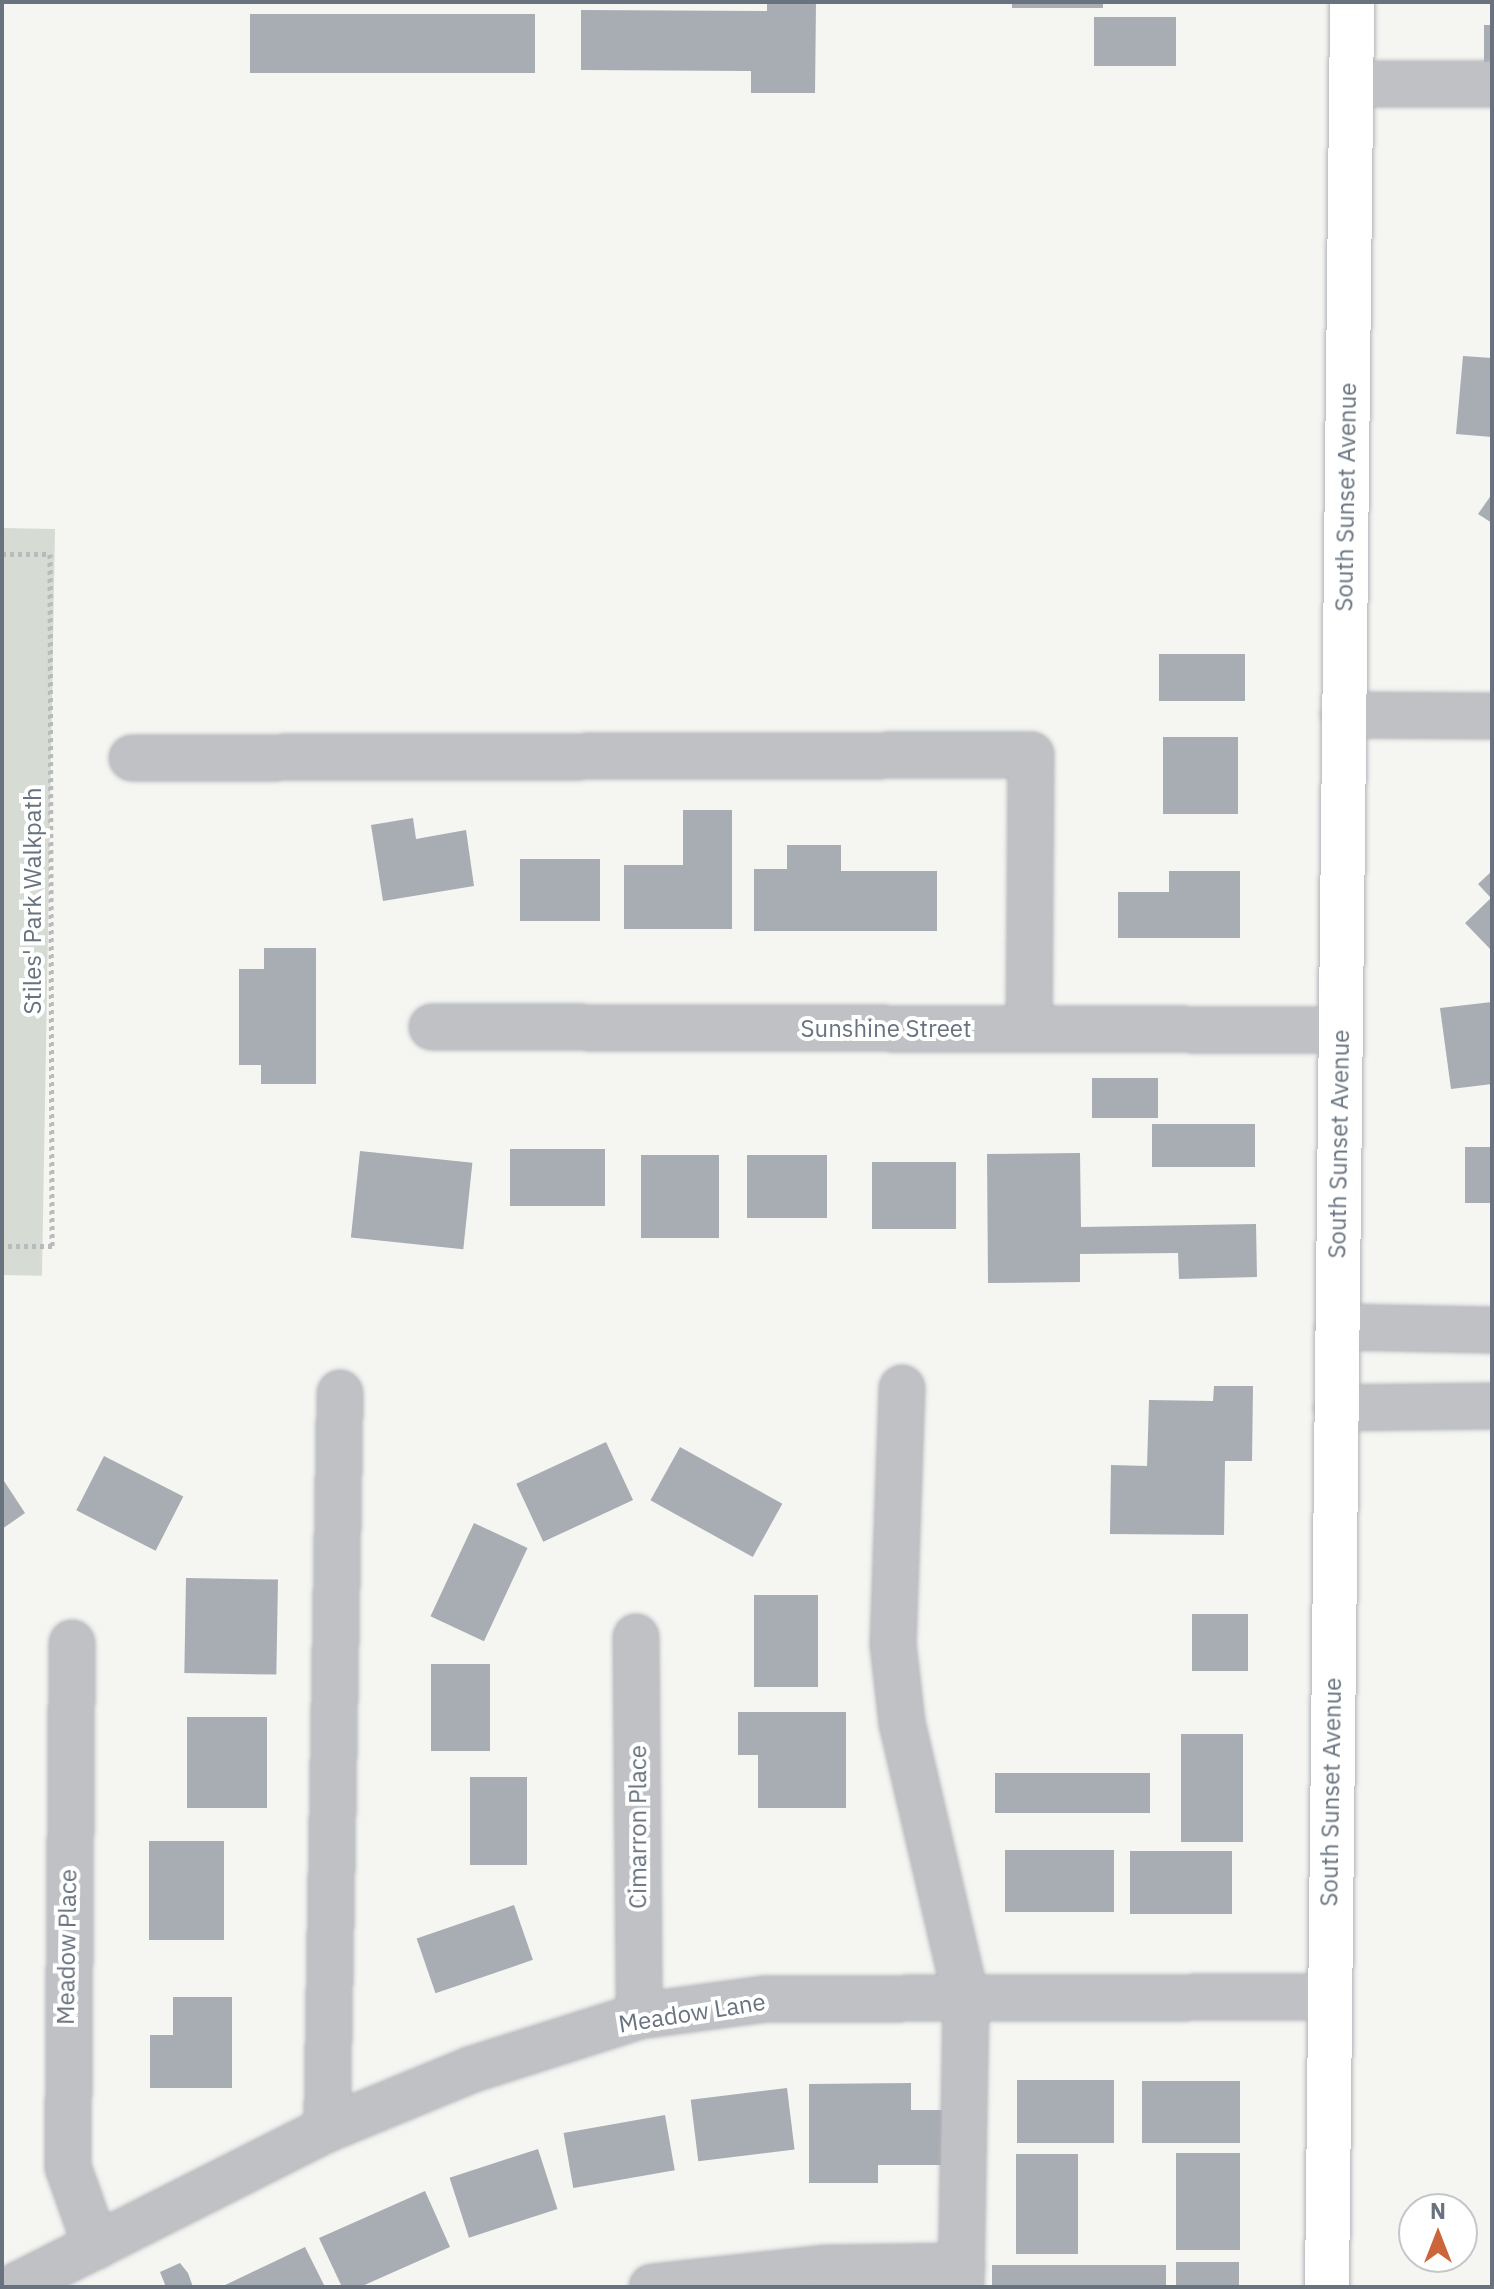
<!DOCTYPE html>
<html>
<head>
<meta charset="utf-8">
<style>
	body { margin:0 }
	#map { position:relative; width:1494px; height:2289px; overflow:hidden; background:#f5f5f2; font-family:"IBM Plex Sans",sans-serif }
	div>[style] { position:absolute }
	[style*='--x'] { left:calc(var(--x)*1px); top:calc(var(--y)*1px); width:calc(var(--w)*1px); rotate:calc(var(--a)*1deg) }
	.green>* { inset:0; background:#d6dbd4; transform-origin:0 0 }
	.building>* { inset:0; background:#a8adb3; transform-origin:0 0 }
	.path>* { height:5px; margin-top:-2.5px; transform-origin:0; background:repeating-linear-gradient(90deg,#b8babc 0 4px,transparent 0 8px) }
	.roads { filter:drop-shadow(0 0 2px #b2b5b9) drop-shadow(0 0 2px #b2b5b9) }
	.minor>* { height:44px; margin:-22px; padding:0 22px; transform-origin:22px; border-radius:22px; background:#bfc1c5 }
	.major>* { height:44px; margin:-22px; padding:0 22px; transform-origin:22px; border-radius:22px; background:#fff }
	span { translate:-50% -50%; white-space:nowrap; text-align:center; line-height:1.15; -webkit-text-stroke:8px #fff; paint-order:stroke }
	.street-label { font-size:24px; color:#68737f }
	.frame { position:absolute; inset:0; border:4px solid #68737f; pointer-events:none }
	.north { position:absolute; left:1398px; top:2193px; width:80px; height:80px; box-sizing:border-box; background:#fff; border:2px solid #c3c7cc; border-radius:50%; rotate:0deg; font-size:22px; font-weight:700; line-height:32px; text-align:center; color:#68737f }
	.north::after { content:''; display:block; margin:auto; width:28px; height:36px; background:#cd653a; clip-path:polygon(50% 0,100% 100%,50% 72%,0 100%) }
</style>
</head>
<body>
<div id="map">
	<div class="green">
		<div style="left:2px;top:528px;width:53px;height:747px;rotate:1deg"></div>
	</div>
	<div class="building">
		<div style="clip-path:polygon(767px 2px,816px 2px,815px 93px,751px 93px,751px 71px,581px 70px,581px 10px,767px 11px)"></div>
		<div style="left:1012px;top:2px;width:91px;height:6px"></div>
		<div style="left:250px;top:14px;width:285px;height:59px"></div>
		<div style="left:1094px;top:17px;width:82px;height:49px"></div>
		<div style="left:1484px;top:25px;width:8px;height:38px"></div>
		<div style="clip-path:polygon(1463px 356px,1492px 358px,1492px 437px,1456px 434px)"></div>
		<div style="clip-path:polygon(1492px 494px,1492px 523px,1478px 514px)"></div>
		<div style="left:1159px;top:654px;width:86px;height:47px"></div>
		<div style="left:1163px;top:737px;width:75px;height:77px"></div>
		<div style="clip-path:polygon(683px 810px,732px 810px,732px 929px,624px 929px,624px 865px,683px 865px)"></div>
		<div style="clip-path:polygon(413px 818px,416px 839px,466px 830px,474px 886px,383px 901px,371px 825px)"></div>
		<div style="clip-path:polygon(787px 845px,841px 845px,841px 871px,937px 871px,937px 931px,754px 931px,754px 869px,787px 869px)"></div>
		<div style="left:520px;top:859px;width:80px;height:62px"></div>
		<div style="clip-path:polygon(1169px 871px,1240px 871px,1240px 938px,1118px 938px,1118px 892px,1169px 892px)"></div>
		<div style="clip-path:polygon(1492px 871px,1492px 951px,1465px 923px,1491px 898px,1478px 884px)"></div>
		<div style="clip-path:polygon(264px 948px,316px 948px,316px 1084px,261px 1084px,261px 1065px,239px 1065px,239px 969px,264px 969px)"></div>
		<div style="clip-path:polygon(1492px 1002px,1492px 1084px,1451px 1089px,1440px 1008px)"></div>
		<div style="left:1092px;top:1078px;width:66px;height:40px"></div>
		<div style="left:1152px;top:1124px;width:103px;height:43px"></div>
		<div style="left:1465px;top:1147px;width:27px;height:56px"></div>
		<div style="left:510px;top:1149px;width:95px;height:57px"></div>
		<div style="left:360px;top:1151px;width:113px;height:87px;rotate:6deg"></div>
		<div style="clip-path:polygon(1080px 1153px,1081px 1227px,1256px 1224px,1257px 1277px,1179px 1279px,1178px 1253px,1080px 1254px,1080px 1282px,988px 1283px,987px 1154px)"></div>
		<div style="left:641px;top:1155px;width:78px;height:83px"></div>
		<div style="left:747px;top:1155px;width:80px;height:63px"></div>
		<div style="left:872px;top:1162px;width:84px;height:67px"></div>
		<div style="clip-path:polygon(1214px 1386px,1253px 1386px,1252px 1461px,1225px 1461px,1224px 1535px,1110px 1534px,1111px 1465px,1147px 1466px,1149px 1400px,1213px 1401px)"></div>
		<div style="left:606px;top:1442px;width:64px;height:99px;rotate:65deg"></div>
		<div style="left:680px;top:1447px;width:117px;height:61px;rotate:29deg"></div>
		<div style="left:104px;top:1456px;width:89px;height:61px;rotate:27deg"></div>
		<div style="clip-path:polygon(2px 1478px,25px 1513px,2px 1529px)"></div>
		<div style="left:474px;top:1523px;width:59px;height:103px;rotate:25deg"></div>
		<div style="left:186px;top:1578px;width:92px;height:95px;rotate:1deg"></div>
		<div style="left:754px;top:1595px;width:64px;height:92px"></div>
		<div style="left:1192px;top:1614px;width:56px;height:57px"></div>
		<div style="left:431px;top:1664px;width:59px;height:87px"></div>
		<div style="clip-path:polygon(738px 1712px,846px 1712px,846px 1808px,758px 1808px,758px 1755px,738px 1755px)"></div>
		<div style="left:187px;top:1717px;width:80px;height:91px"></div>
		<div style="left:1181px;top:1734px;width:62px;height:108px"></div>
		<div style="left:995px;top:1773px;width:155px;height:40px"></div>
		<div style="left:470px;top:1777px;width:57px;height:88px"></div>
		<div style="left:149px;top:1841px;width:75px;height:99px"></div>
		<div style="left:1005px;top:1850px;width:109px;height:62px"></div>
		<div style="left:1130px;top:1851px;width:102px;height:63px"></div>
		<div style="left:514px;top:1905px;width:58px;height:103px;rotate:71deg"></div>
		<div style="clip-path:polygon(173px 1997px,232px 1997px,232px 2088px,150px 2088px,150px 2035px,173px 2035px)"></div>
		<div style="left:1017px;top:2080px;width:97px;height:63px"></div>
		<div style="left:1142px;top:2081px;width:98px;height:62px"></div>
		<div style="clip-path:polygon(911px 2083px,911px 2110px,950px 2110px,950px 2165px,878px 2165px,878px 2183px,809px 2183px,809px 2084px)"></div>
		<div style="left:787px;top:2088px;width:62px;height:97px;rotate:83deg"></div>
		<div style="left:665px;top:2115px;width:56px;height:103px;rotate:80deg"></div>
		<div style="left:538px;top:2149px;width:63px;height:93px;rotate:72deg"></div>
		<div style="left:1176px;top:2153px;width:64px;height:97px"></div>
		<div style="left:1016px;top:2154px;width:62px;height:100px"></div>
		<div style="clip-path:polygon(425px 2191px,450px 2247px,360px 2287px,342px 2287px,319px 2238px)"></div>
		<div style="clip-path:polygon(305px 2247px,325px 2287px,221px 2287px)"></div>
		<div style="left:1176px;top:2262px;width:63px;height:25px"></div>
		<div style="clip-path:polygon(180px 2263px,188px 2273px,193px 2287px,166px 2287px,160px 2272px)"></div>
		<div style="left:992px;top:2265px;width:174px;height:22px"></div>
	</div>
	<div class="path">
		<div style="--x:2;--y:554;--w:48;--a:0"></div>
		<div style="--x:50;--y:554;--w:692;--a:89.83"></div>
		<div style="--x:52;--y:1246;--w:50;--a:180"></div>
	</div>
	<div class="roads">
		<div class="minor">
			<div style="--x:1351;--y:84;--w:141;--a:0"></div>
			<div style="--x:1343;--y:715;--w:149;--a:0.4"></div>
			<div style="--x:132;--y:758;--w:899;--a:-0.19"></div>
			<div style="--x:1031;--y:755;--w:274;--a:90.4"></div>
			<div style="--x:432;--y:1027;--w:908;--a:0.19"></div>
			<div style="--x:1337;--y:1327;--w:155;--a:1.1"></div>
			<div style="--x:902;--y:1388;--w:256;--a:92"></div>
			<div style="--x:893;--y:1644;--w:80;--a:83.5"></div>
			<div style="--x:902;--y:1723;--w:283;--a:76.9"></div>
			<div style="--x:966;--y:1999;--w:288;--a:91"></div>
			<div style="--x:1336;--y:1408;--w:156;--a:-0.7"></div>
			<div style="--x:636;--y:1637;--w:379;--a:89.5"></div>
			<div style="--x:72;--y:1643;--w:524;--a:90.44"></div>
			<div style="--x:68;--y:2167;--w:84;--a:70.5"></div>
			<div style="--x:327;--y:2129;--w:736;--a:-88.99"></div>
			<div style="--x:14;--y:2287;--w:351;--a:-26.8"></div>
			<div style="--x:327;--y:2129;--w:155;--a:-22.4"></div>
			<div style="--x:470;--y:2070;--w:177;--a:-17.7"></div>
			<div style="--x:639;--y:2016;--w:126;--a:-7.7"></div>
			<div style="--x:764;--y:1999;--w:565;--a:-0.2"></div>
			<div style="--x:652;--y:2287;--w:176;--a:-6.2"></div>
			<div style="--x:827;--y:2268;--w:135;--a:-0.8"></div>
		</div>
		<div class="major">
			<div style="--x:1327;--y:2287;--w:2285;--a:-89.37"></div>
		</div>
	</div>
	<div class="street-label">
		<span style="left:1346px;top:497px;rotate:-89deg">South Sunset Avenue</span>
		<span style="left:33px;top:901px;rotate:-90deg">Stiles' Park Walkpath</span>
		<span style="left:886px;top:1029px">Sunshine Street</span>
		<span style="left:1339px;top:1144px;rotate:-89deg">South Sunset Avenue</span>
		<span style="left:1331px;top:1792px;rotate:-89deg">South Sunset Avenue</span>
		<span style="left:638px;top:1827px;rotate:-90deg">Cimarron Place</span>
		<span style="left:67px;top:1947px;rotate:-89deg">Meadow Place</span>
		<span style="left:692px;top:2013px;rotate:-9deg">Meadow Lane</span>
	</div>
	<div class="frame"></div>
	<div class="north">N</div>
</div>
</body>
</html>
